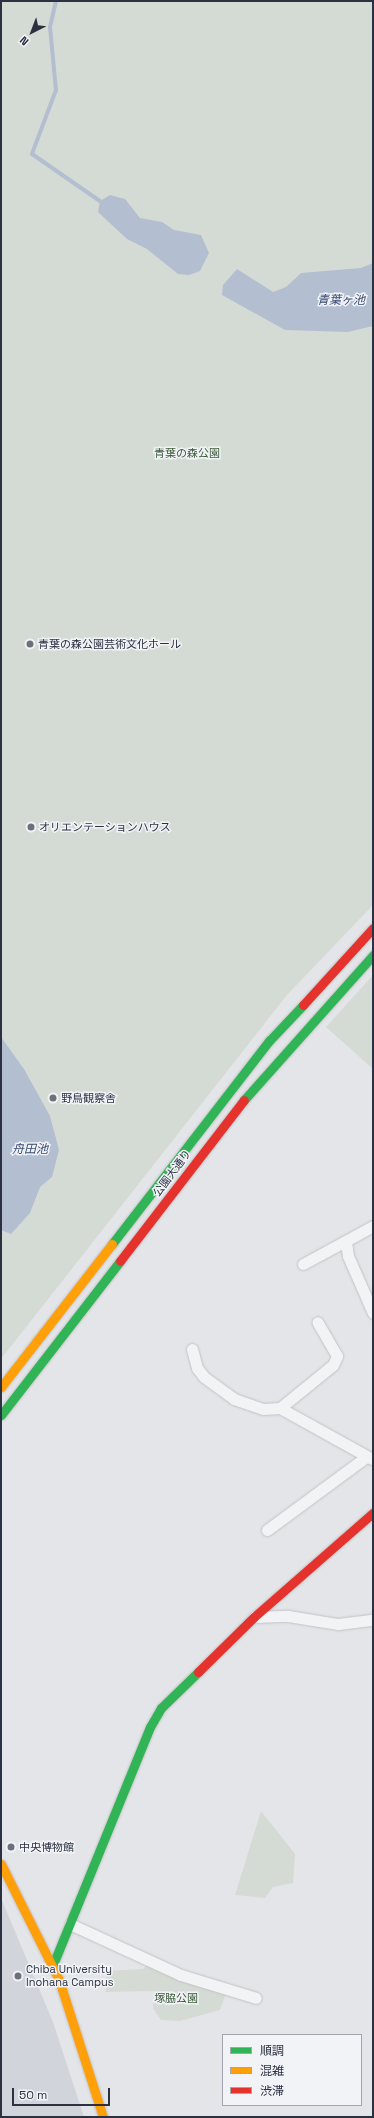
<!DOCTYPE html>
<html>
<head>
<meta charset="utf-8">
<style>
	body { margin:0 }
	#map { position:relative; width:374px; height:2118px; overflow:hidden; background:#e4e5e8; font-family:"Space Grotesk","Noto Sans JP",sans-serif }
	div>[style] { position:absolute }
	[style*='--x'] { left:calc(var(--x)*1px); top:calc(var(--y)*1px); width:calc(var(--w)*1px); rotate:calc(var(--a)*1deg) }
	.built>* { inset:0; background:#d2d4db }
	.green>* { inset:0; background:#d4dbd4 }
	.water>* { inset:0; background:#b4bed1 }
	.stream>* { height:4px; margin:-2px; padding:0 2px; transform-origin:2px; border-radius:2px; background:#b4bed1 }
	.roads { filter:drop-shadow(0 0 1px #c2c3c6) drop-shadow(0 0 1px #c2c3c6) }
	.street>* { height:11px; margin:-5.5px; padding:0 5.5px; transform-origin:5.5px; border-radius:5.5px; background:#f2f3f5 }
	.fast>* { height:9px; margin:-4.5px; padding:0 4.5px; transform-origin:4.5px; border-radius:4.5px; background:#30b455 }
	.slow>* { height:9px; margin:-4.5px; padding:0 4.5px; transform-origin:4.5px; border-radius:4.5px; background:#ff9f0a }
	.jam>* { height:9px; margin:-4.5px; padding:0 4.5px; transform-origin:4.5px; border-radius:4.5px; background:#e5322d }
	.dots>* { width:11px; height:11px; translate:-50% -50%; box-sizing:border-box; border:2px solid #f1f3f7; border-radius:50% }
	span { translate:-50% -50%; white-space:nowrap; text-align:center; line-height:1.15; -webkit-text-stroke:3px #f1f3f7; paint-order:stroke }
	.park-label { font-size:11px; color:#3c5b39 }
	.poi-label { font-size:11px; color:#2b3140 }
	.left { translate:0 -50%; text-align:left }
	.street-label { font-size:11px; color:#2b3140 }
	.water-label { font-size:12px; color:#374b72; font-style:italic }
	.frame { position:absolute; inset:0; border:2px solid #2b3140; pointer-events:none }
	.legend { position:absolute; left:222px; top:2034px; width:140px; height:72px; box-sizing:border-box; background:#f1f3f7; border:1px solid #a2a5ae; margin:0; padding:5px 7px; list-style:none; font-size:12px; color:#2b3140 }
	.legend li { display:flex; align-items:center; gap:8px; height:20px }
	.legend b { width:20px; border:1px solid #a2a5ae }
	.north { position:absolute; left:12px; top:12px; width:40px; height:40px; -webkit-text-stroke:3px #f1f3f7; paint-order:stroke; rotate:222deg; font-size:11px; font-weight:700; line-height:16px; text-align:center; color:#2b3140 }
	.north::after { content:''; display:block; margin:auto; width:14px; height:18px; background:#2b3140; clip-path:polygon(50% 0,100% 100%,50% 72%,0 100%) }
	.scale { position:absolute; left:12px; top:2088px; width:98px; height:18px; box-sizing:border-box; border:2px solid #2b3140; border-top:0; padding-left:5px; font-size:12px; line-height:14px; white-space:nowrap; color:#2b3140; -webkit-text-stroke:3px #f1f3f7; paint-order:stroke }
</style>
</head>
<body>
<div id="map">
	<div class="built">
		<div style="clip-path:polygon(1px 1898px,53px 2022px,84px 2117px,1px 2117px)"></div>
	</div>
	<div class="green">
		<div style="clip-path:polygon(1px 1px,373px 1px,373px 905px,287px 995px,1px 1359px)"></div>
		<div style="clip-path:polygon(373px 975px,373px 1069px,326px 1027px)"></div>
		<div style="clip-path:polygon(261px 1811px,295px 1854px,293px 1883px,273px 1887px,265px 1898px,235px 1895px)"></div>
		<div style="clip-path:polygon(151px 1962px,226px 1993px,220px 2010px,180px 2021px,161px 2020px,153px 2008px,154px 1991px,106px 1992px,105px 1971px,143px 1969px)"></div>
	</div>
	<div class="water">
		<div style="clip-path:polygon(110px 195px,125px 199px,140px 218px,162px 222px,174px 230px,201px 235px,209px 253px,200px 271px,189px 275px,178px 274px,147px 249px,127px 239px,98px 212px,100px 201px)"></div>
		<div style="clip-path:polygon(373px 263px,373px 326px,348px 332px,285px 330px,222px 295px,223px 285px,237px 269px,273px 292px,286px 287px,301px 273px,361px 268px)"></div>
		<div style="clip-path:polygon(1px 1037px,24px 1069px,50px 1116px,59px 1150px,52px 1177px,40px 1187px,30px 1213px,11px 1234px,1px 1230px)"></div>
	</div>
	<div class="stream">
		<div style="--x:56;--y:1;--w:27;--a:103"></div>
		<div style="--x:50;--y:27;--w:63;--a:84.6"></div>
		<div style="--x:56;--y:90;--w:68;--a:110.6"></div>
		<div style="--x:32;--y:154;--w:83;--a:34.7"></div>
	</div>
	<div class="roads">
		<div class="street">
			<div style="--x:346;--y:1242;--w:14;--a:82"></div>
			<div style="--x:348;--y:1256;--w:62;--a:66.3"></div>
			<div style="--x:303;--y:1264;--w:80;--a:-28.5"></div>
			<div style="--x:192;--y:1349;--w:20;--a:75"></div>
			<div style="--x:197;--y:1368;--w:11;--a:52"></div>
			<div style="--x:204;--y:1377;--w:37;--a:36"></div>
			<div style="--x:234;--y:1399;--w:31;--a:19"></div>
			<div style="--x:263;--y:1409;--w:17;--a:-3"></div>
			<div style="--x:280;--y:1408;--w:68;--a:-39.1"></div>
			<div style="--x:333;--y:1365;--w:10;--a:-66"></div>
			<div style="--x:337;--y:1356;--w:39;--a:-120"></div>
			<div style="--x:280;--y:1408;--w:105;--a:29"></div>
			<div style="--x:267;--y:1530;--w:123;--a:-36.4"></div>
			<div style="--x:254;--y:1617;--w:34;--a:-2"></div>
			<div style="--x:288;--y:1616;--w:51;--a:9.1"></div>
			<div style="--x:338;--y:1624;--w:35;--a:-7"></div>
			<div style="--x:70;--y:1924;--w:122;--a:24.7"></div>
			<div style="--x:181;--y:1975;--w:78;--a:17"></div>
		</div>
		<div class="fast">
			<div style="--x:244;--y:1100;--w:194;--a:-48.3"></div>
			<div style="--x:112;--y:1244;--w:257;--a:-52.3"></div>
			<div style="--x:269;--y:1041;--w:50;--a:-46.6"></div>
			<div style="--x:1;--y:1415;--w:195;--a:-52.3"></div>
			<div style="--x:52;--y:1967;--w:259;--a:-67.8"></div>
			<div style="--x:150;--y:1727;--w:22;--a:-60"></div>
			<div style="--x:161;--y:1708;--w:52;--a:-44.2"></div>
		</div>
		<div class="slow">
			<div style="--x:1;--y:1387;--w:181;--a:-52.2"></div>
			<div style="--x:1;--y:1864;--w:130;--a:63.4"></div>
			<div style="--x:59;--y:1980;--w:144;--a:72.2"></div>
		</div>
		<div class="jam">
			<div style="--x:303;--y:1005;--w:104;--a:-47.7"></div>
			<div style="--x:120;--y:1261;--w:203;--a:-52.4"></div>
			<div style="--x:198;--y:1672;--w:78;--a:-44.5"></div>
			<div style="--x:254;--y:1617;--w:158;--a:-41.2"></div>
		</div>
	</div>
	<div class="dots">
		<div style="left:30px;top:644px;background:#6c707b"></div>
		<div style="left:31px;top:827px;background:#6c707b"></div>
		<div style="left:53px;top:1098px;background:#6c707b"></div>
		<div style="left:11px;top:1847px;background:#6c707b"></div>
		<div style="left:18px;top:1976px;background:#6c707b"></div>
	</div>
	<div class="park-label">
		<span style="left:187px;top:453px">青葉の森公園</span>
		<span style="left:176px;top:1998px">塚脇公園</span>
	</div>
	<div class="poi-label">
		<span class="left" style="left:38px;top:644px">青葉の森公園芸術文化ホール</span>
		<span class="left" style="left:39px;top:827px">オリエンテーションハウス</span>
		<span class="left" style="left:61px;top:1098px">野鳥観察舎</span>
		<span class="left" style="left:19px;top:1847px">中央博物館</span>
		<span class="left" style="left:26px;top:1976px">Chiba University<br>Inohana Campus</span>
	</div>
	<div class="street-label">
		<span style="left:172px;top:1173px;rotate:-53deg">公園大通り</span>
	</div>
	<div class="water-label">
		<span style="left:341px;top:301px">青葉ヶ池</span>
		<span style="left:30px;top:1150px">舟田池</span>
	</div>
	<div class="frame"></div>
	<ul class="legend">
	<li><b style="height:5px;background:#30b455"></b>順調</li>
	<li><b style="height:5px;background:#ff9f0a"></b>混雑</li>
	<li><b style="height:5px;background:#e5322d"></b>渋滞</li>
	</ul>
	<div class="north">N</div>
	<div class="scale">50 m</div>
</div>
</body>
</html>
